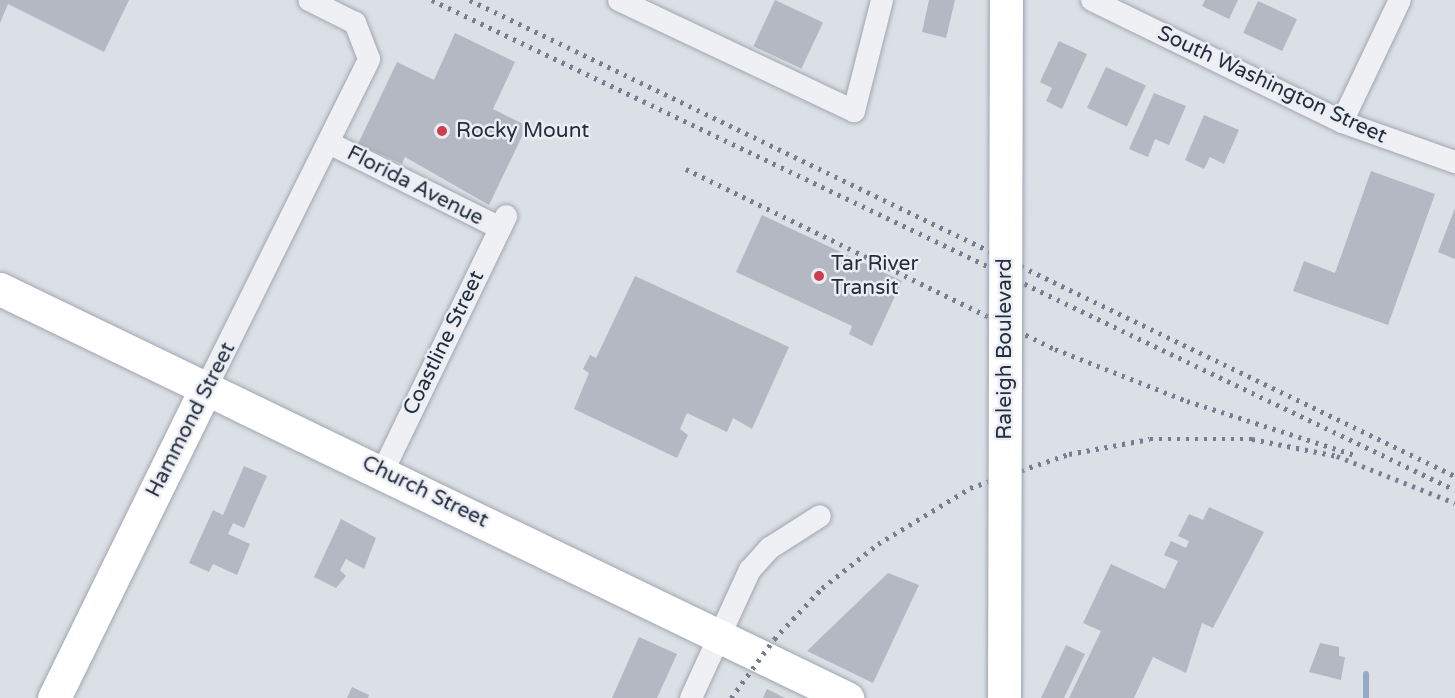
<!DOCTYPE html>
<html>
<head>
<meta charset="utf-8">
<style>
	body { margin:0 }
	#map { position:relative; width:1455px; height:698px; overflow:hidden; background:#dbdfe6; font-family:"Varela Round",sans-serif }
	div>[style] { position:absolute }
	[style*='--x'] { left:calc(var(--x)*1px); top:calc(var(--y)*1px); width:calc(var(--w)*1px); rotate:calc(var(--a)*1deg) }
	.stream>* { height:6px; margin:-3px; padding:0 3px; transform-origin:3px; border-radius:3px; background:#96aac6 }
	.building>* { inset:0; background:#b3b8c2; transform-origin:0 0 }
	.roads { filter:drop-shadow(0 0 2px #a1a6b0) drop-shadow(0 0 2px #a1a6b0) }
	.street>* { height:22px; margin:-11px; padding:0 11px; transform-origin:11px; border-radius:11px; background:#eef0f4 }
	.secondary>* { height:33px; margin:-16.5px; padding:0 16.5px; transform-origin:16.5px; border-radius:16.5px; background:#fff }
	.primary>* { height:33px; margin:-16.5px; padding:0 16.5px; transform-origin:16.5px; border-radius:16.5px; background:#fff }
	.rail>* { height:4.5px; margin-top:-2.25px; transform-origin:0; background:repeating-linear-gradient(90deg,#757d8f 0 3px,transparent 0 9px) }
	.bridges { filter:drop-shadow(0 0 2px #9ba2b1) drop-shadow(0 0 2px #9ba2b1) }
	.primary-bridge>* { height:33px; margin:-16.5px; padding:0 16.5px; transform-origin:16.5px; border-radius:16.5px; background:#fff }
	.dots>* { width:16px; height:16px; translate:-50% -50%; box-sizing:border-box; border:3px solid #eaeef4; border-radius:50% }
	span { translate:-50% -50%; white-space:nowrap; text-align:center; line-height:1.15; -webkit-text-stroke:5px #eaeef4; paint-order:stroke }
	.street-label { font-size:21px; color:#252c3c }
	.poi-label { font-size:21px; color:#252c3c }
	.left { translate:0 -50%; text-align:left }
</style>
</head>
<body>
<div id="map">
	<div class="stream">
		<div style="--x:1366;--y:674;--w:24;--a:90"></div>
	</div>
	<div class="building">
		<div style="clip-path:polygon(0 0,129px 0,104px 52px,8px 4px,0 23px)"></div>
		<div style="left:775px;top:0;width:53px;height:51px;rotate:25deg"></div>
		<div style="clip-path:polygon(929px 0,955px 0,946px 38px,922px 32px)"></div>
		<div style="clip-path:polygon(1205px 0,1238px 0,1229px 19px,1202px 6px)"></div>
		<div style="left:1258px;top:1px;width:43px;height:35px;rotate:25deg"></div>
		<div style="clip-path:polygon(455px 33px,515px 62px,493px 109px,527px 126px,489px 205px,405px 157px,402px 164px,358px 144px,397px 62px,434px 80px)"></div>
		<div style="clip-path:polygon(1059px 41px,1087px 54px,1062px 109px,1046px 101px,1052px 88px,1040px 82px)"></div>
		<div style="left:1106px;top:67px;width:44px;height:45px;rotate:25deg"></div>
		<div style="clip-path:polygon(1154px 93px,1186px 106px,1169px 145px,1155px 139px,1148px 157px,1129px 149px)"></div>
		<div style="clip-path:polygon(1204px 115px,1239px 130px,1224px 164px,1210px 157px,1204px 169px,1185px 160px)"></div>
		<div style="clip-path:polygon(1371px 171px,1435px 194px,1388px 325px,1293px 291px,1304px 261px,1335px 273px)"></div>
		<div style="clip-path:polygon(1455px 208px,1455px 259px,1438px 252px)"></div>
		<div style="clip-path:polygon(762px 215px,902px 281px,872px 346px,849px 334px,852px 326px,736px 272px)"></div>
		<div style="clip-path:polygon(635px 276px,789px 347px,752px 429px,733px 418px,727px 432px,687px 413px,680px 429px,688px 435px,677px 458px,574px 409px,589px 373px,583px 369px,590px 355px,596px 358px)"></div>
		<div style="clip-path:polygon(244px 466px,267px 476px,244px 528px,233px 523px,228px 534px,250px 544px,237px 575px,213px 564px,209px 572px,189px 563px,213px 510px,223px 515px)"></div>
		<div style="clip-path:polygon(1209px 507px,1264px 532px,1213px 628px,1202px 623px,1186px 673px,1153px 657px,1134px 698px,1069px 698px,1101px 631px,1083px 623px,1111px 564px,1165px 589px,1178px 561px,1164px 555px,1171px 541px,1186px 548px,1189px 541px,1178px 536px,1189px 514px,1203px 520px)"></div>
		<div style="clip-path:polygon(341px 519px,376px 538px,364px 569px,346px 559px,340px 570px,346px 576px,336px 588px,314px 577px)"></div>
		<div style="clip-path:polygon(888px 573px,919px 585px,873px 683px,807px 651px)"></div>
		<div style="clip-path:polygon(639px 637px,677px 654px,657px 698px,612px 698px)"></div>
		<div style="clip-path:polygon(1320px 643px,1339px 647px,1339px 656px,1345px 657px,1341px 680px,1309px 672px)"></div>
		<div style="clip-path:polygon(1066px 645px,1085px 654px,1064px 698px,1041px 698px)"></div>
		<div style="clip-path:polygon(352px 687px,369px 695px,368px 698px,347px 698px)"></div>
		<div style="clip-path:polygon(767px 689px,785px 698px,763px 698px)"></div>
	</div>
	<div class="roads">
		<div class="street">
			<div style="--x:619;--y:0;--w:260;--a:25.3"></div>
			<div style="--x:854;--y:111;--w:114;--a:-75.8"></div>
			<div style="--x:1092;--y:0;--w:278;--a:26"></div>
			<div style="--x:1342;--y:122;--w:120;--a:19.5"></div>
			<div style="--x:1342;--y:122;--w:135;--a:-64.6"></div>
			<div style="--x:331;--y:144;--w:189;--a:26.4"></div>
			<div style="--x:206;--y:388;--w:367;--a:-63.6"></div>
			<div style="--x:369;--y:59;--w:39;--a:-111"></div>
			<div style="--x:355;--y:23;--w:51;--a:-153.4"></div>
			<div style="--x:383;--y:471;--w:283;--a:-64.2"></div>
			<div style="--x:691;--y:698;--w:141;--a:-65.3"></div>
			<div style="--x:750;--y:570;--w:30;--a:-48"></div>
			<div style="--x:770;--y:548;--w:59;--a:-32.6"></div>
		</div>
		<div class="secondary">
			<div style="--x:54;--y:698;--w:345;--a:-63.9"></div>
		</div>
		<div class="primary">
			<div style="--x:0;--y:289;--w:941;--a:25.78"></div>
		</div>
	</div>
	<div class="rail">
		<div style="--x:432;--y:0;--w:1134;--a:25.59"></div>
		<div style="--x:470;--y:0;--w:1094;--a:25.79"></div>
		<div style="--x:686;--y:169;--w:411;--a:26"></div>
		<div style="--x:1055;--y:349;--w:142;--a:21.5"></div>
		<div style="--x:1187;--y:401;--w:176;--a:17.8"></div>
		<div style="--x:731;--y:698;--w:73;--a:-53.9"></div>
		<div style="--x:774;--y:639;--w:70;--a:-46.7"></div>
		<div style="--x:822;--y:588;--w:71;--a:-38.2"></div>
		<div style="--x:878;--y:544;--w:108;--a:-31.3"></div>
		<div style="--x:970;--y:488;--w:105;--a:-19"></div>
		<div style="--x:1069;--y:454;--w:82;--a:-10.5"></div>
		<div style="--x:1150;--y:439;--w:102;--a:0"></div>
		<div style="--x:1252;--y:439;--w:87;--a:11.3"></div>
		<div style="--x:1337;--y:456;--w:127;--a:21.7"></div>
	</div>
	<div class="bridges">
		<div class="primary-bridge">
			<div style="--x:1004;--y:698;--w:698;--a:-89.84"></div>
		</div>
	</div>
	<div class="dots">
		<div style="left:442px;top:131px;background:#cd3e4a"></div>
		<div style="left:819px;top:276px;background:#cd3e4a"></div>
	</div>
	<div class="street-label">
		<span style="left:1272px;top:85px;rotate:25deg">South Washington Street</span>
		<span style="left:415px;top:186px;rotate:27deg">Florida Avenue</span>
		<span style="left:444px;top:343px;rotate:-64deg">Coastline Street</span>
		<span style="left:1005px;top:349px;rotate:-90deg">Raleigh Boulevard</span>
		<span style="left:191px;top:420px;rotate:-63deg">Hammond Street</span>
		<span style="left:425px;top:492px;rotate:26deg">Church Street</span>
	</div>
	<div class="poi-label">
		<span class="left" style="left:456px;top:131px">Rocky Mount</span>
		<span class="left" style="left:831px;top:276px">Tar River<br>Transit</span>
	</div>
</div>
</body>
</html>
